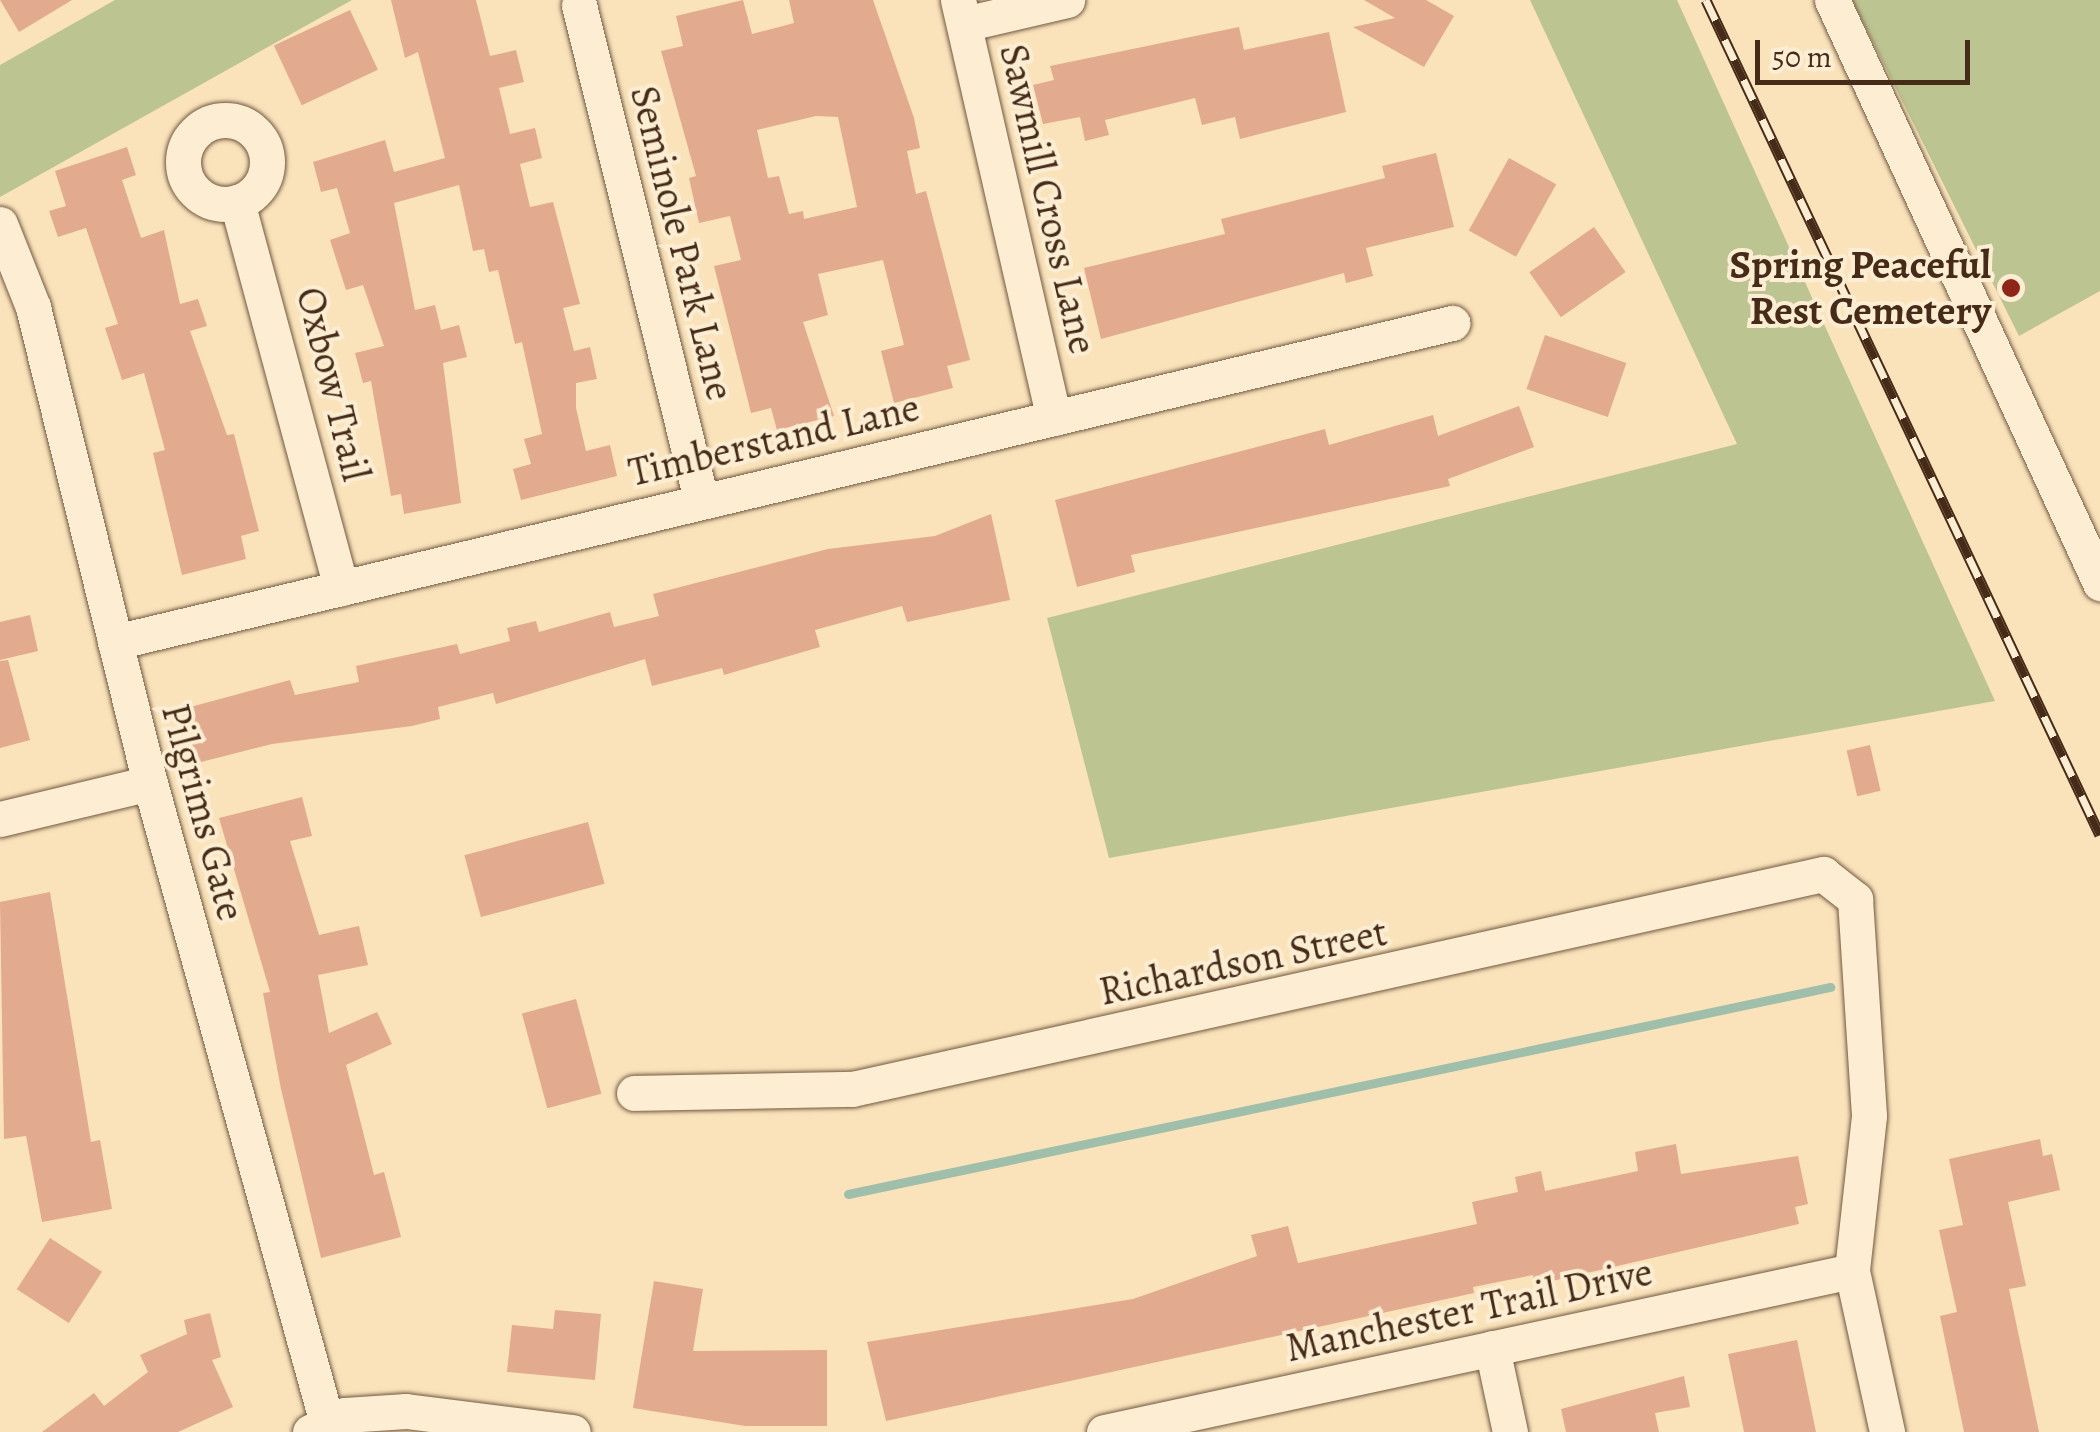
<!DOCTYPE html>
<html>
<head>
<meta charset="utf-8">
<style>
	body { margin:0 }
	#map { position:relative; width:2100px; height:1432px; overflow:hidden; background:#fae3bb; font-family:Alegreya,serif }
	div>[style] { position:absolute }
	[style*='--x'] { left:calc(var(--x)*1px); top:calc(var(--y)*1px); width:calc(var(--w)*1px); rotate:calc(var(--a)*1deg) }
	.green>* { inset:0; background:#bcc491 }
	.stream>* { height:9px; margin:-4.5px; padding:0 4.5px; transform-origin:4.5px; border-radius:4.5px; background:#9fbfab }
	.building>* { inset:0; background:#e2aa8e; transform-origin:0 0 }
	.roads { filter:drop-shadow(0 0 2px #725941) drop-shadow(0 0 2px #725941) }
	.minor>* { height:35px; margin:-17.5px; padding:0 17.5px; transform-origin:17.5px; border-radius:17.5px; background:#fcedd3 }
	.minor>.ring { margin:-17.5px; padding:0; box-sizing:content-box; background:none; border:35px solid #fcedd3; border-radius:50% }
	.rail>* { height:11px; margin-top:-5.5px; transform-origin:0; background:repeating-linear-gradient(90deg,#fcedd3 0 22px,#452b18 0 44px); box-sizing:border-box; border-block:2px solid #452b18 }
	.dots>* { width:28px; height:28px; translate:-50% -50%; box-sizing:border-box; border:5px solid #fcedd3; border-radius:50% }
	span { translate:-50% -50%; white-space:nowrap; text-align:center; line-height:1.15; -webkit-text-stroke:8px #fcedd3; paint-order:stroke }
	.street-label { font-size:40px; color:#452b18 }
	.poi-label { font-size:40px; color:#452b18; font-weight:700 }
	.right { translate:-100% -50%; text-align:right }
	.scale { position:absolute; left:1755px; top:40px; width:215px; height:45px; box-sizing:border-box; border:5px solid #452b18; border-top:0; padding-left:12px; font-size:30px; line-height:35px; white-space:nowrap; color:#452b18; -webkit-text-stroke:8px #fcedd3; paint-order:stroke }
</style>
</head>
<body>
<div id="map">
	<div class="green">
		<div style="clip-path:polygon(115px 0,352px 0,0 197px,0 65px)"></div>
		<div style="clip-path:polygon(1530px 0,1677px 0,1995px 701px,1109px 858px,1047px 618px,1737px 444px)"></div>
		<div style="clip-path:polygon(1852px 0,2100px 0,2100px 291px,2019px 336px)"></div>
	</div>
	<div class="stream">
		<div style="--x:848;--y:1194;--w:1004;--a:-11.9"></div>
	</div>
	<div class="building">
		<div style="clip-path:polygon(0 0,72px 0,19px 32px)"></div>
		<div style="clip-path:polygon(391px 0,476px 0,490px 56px,516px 50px,524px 82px,499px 88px,510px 134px,535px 128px,542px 158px,520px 164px,530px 207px,553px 202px,580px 304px,563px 308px,574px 351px,590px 347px,597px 379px,576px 383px,576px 408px,586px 451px,610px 445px,617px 476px,521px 500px,513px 469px,531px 464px,524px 439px,542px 434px,522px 342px,515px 344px,498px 270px,489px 272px,484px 249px,473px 251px,459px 185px,394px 203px,415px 310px,435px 305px,441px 330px,459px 325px,467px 357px,443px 363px,461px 503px,404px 514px,401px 494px,391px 496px,371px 381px,363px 383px,355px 353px,384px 346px,363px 285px,346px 290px,330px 240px,350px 233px,337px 188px,321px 192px,313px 162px,385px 140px,394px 172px,445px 158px,418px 52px,405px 58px)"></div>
		<div style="clip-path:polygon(evenodd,743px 0,752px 34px,794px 23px,789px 0,873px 0,914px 118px,920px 148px,907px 151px,916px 194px,926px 191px,970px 360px,947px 366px,953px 388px,894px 403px,881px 351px,904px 345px,883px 260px,818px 274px,828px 315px,803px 322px,834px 416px,777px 430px,771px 408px,751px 413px,714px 266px,741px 260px,730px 216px,699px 223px,689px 178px,696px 176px,661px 51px,683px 46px,676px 16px,743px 0,816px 116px,838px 117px,857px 207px,804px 219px,803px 211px,789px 214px,779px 176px,768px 178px,757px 130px,816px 116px)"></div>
		<div style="clip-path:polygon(1364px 0,1426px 0,1454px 16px,1424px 67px,1353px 27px,1395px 18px)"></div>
		<div style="left:350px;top:10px;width:66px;height:84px;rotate:65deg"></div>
		<div style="clip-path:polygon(1239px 27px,1244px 50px,1329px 32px,1346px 112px,1240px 139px,1235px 117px,1202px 125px,1195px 98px,1105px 120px,1109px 135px,1085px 141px,1080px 117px,1043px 124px,1033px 85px,1054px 80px,1050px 66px)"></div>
		<div style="clip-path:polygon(127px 147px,136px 175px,122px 180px,141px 238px,164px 230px,180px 304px,198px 299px,207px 326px,190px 331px,227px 435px,234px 434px,259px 531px,241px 536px,246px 559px,182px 575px,153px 453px,165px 450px,144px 373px,122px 380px,105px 328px,118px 324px,86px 228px,58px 237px,49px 211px,66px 206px,55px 171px)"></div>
		<div style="clip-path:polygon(1436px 153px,1454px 227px,1366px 248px,1373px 276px,1346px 283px,1344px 273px,1101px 339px,1084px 268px,1225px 234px,1221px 219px,1385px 178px,1382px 166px)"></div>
		<div style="left:1509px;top:158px;width:54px;height:83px;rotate:29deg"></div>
		<div style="left:1594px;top:227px;width:55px;height:79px;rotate:55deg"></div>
		<div style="left:1545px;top:335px;width:86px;height:57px;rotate:19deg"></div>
		<div style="clip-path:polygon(1519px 406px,1534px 447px,1448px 479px,1450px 486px,1131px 555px,1135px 572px,1077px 587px,1055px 500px,1325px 429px,1329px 445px,1433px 415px,1438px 436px)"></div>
		<div style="clip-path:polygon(991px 514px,1010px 600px,907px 622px,902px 606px,815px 630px,820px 647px,724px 675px,722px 668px,652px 686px,645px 659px,496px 704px,493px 693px,438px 707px,440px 719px,412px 726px,272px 744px,197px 763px,183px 709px,290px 680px,295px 695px,359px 682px,356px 666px,457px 644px,460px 654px,510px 641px,507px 628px,536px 621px,539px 632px,610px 612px,614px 627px,659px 616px,653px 594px,828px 549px,935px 536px)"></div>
		<div style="clip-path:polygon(30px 615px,38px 651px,0 660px,0 622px)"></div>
		<div style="clip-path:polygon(8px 660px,30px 740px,0 748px,0 661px)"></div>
		<div style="left:1870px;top:745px;width:47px;height:24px;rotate:77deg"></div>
		<div style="clip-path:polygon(302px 797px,312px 836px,290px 841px,319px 935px,359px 926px,368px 965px,318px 975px,329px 1033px,377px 1012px,392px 1044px,346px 1065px,374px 1175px,384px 1172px,401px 1237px,321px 1258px,281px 1089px,263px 993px,270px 992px,219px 818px)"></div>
		<div style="left:588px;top:822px;width:64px;height:128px;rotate:75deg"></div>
		<div style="clip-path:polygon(50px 892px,91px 1142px,100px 1140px,112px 1209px,42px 1222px,26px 1136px,4px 1139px,0 902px)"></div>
		<div style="left:576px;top:999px;width:98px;height:56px;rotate:75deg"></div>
		<div style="clip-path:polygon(2040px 1139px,2043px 1156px,2052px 1154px,2060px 1190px,2008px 1202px,2026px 1286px,2009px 1289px,2039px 1432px,1964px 1432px,1940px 1316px,1957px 1312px,1939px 1230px,1963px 1225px,1949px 1159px)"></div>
		<div style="clip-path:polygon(1676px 1144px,1681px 1174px,1798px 1156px,1808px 1204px,1795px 1207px,1799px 1224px,1535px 1285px,1533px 1275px,1473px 1287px,1474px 1293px,886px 1421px,867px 1342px,1133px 1299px,1257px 1256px,1251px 1235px,1288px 1226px,1298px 1263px,1477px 1224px,1472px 1202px,1518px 1192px,1515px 1177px,1541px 1171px,1545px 1191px,1638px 1171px,1635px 1152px)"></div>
		<div style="left:50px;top:1238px;width:62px;height:61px;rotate:33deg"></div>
		<div style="clip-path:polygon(654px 1281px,703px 1289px,693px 1351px,827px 1350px,827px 1426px,745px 1426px,633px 1408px)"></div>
		<div style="clip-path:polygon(555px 1310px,601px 1314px,595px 1380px,507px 1372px,512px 1325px,553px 1329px)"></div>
		<div style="clip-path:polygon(210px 1313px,221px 1357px,212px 1360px,233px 1407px,178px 1432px,42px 1432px,94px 1393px,104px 1406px,148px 1372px,140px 1355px,187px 1334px,184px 1320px)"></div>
		<div style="clip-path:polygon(1797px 1340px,1816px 1432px,1744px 1432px,1728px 1354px)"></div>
		<div style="clip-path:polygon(1684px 1376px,1690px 1407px,1655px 1413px,1659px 1432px,1566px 1432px,1561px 1409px)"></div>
	</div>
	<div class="roads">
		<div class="minor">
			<div style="--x:958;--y:0;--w:429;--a:77.1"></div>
			<div style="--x:1832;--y:0;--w:642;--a:65.31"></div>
			<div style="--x:579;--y:5;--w:510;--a:76.15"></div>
			<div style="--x:964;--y:24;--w:106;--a:-13.1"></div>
			<div class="ring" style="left:183px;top:120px;width:49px;height:49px"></div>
			<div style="--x:237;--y:202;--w:400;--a:74.9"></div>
			<div style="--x:0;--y:224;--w:89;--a:68.3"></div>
			<div style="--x:33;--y:307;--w:490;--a:76.2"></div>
			<div style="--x:150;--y:783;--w:664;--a:74.54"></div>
			<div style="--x:115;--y:642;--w:1375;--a:-13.42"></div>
			<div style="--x:0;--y:819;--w:154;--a:-13.5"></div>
			<div style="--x:634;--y:1093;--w:218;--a:-1.1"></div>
			<div style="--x:852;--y:1089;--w:995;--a:-12.49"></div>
			<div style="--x:1823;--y:874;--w:41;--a:38"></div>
			<div style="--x:1855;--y:899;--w:217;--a:86.3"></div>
			<div style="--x:1869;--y:1116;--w:156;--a:96.3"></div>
			<div style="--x:1852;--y:1271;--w:165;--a:77.7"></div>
			<div style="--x:1492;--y:1348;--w:86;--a:77.9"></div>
			<div style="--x:310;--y:1432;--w:39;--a:-26"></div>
			<div style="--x:345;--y:1415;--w:61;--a:-3.8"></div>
			<div style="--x:406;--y:1411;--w:168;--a:7.2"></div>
			<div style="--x:1104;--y:1432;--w:765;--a:-12.15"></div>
		</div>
	</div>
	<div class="rail">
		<div style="--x:1706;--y:0;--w:923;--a:64.74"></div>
	</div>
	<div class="dots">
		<div style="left:2011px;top:288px;background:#8f2418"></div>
	</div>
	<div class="street-label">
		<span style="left:1048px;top:199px;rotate:77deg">Sawmill Cross Lane</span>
		<span style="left:682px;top:243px;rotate:76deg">Seminole Park Lane</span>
		<span style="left:333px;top:384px;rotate:76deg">Oxbow Trail</span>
		<span style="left:774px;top:440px;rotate:-13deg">Timberstand Lane</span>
		<span style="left:203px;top:812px;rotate:75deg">Pilgrims Gate</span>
		<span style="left:1243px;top:962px;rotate:-12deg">Richardson Street</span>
		<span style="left:1469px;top:1310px;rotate:-12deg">Manchester Trail Drive</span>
	</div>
	<div class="poi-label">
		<span class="right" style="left:1991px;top:288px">Spring Peaceful<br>Rest Cemetery</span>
	</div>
	<div class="scale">50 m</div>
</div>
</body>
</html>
